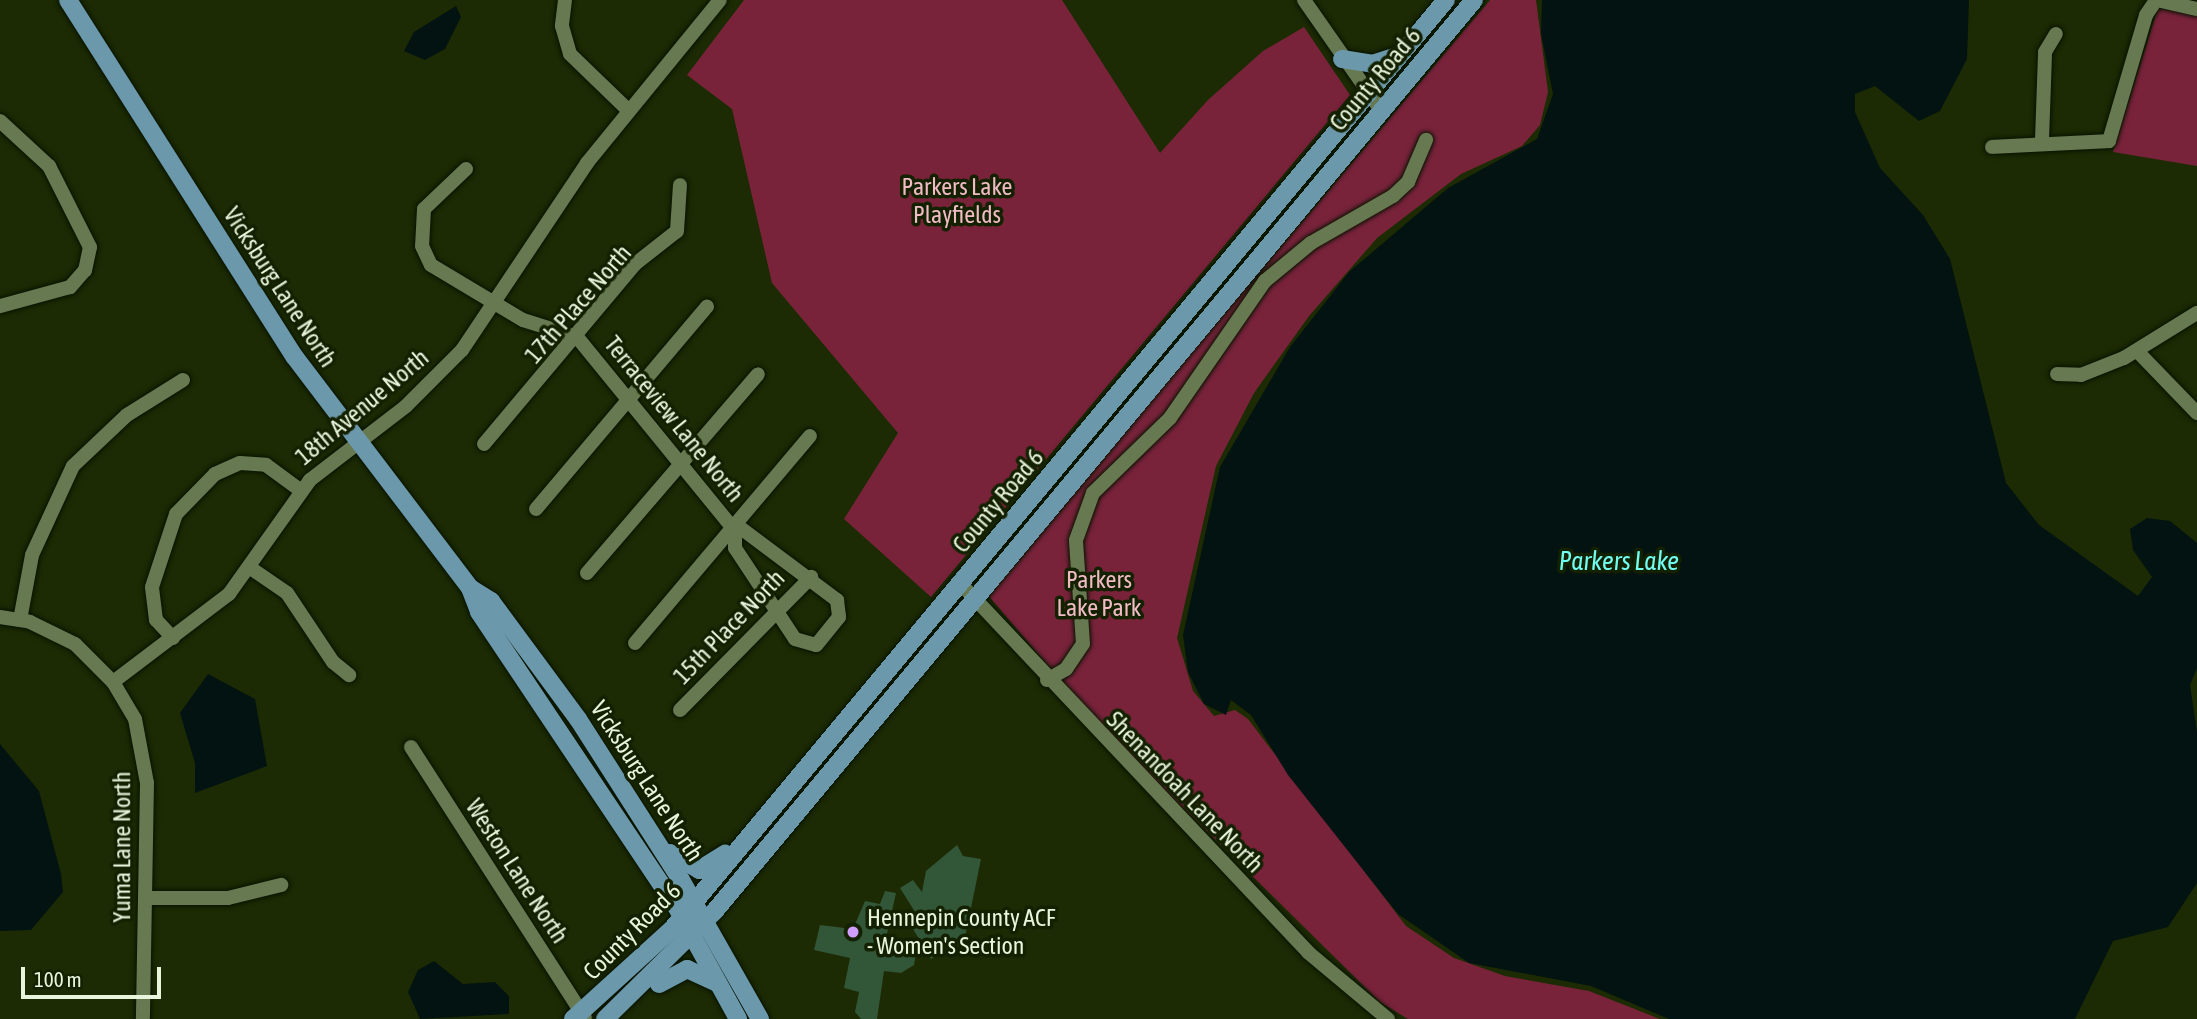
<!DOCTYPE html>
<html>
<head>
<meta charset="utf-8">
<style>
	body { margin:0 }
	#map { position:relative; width:2197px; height:1019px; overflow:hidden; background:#1c2b03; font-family:"Asap Condensed",sans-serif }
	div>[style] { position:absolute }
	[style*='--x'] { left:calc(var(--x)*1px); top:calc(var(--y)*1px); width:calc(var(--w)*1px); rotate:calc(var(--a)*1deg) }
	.green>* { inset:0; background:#79233b }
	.water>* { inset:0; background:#021311 }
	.building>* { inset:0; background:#325638 }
	.roads { filter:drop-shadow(0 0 2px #081300) drop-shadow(0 0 2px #081300) }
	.minor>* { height:14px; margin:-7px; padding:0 7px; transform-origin:7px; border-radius:7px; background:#677950 }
	.major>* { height:18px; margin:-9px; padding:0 9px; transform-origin:9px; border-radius:9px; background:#6b98aa }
	.dots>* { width:19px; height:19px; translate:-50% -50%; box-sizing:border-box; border:4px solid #132100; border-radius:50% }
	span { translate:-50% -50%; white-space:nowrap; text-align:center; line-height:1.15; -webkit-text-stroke:7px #132100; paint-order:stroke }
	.street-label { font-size:24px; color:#e9f4dd }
	.park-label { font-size:24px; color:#f0bbc4 }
	.poi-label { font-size:24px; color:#e9f4dd }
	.left { translate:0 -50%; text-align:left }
	.water-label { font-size:26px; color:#71fef2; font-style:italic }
	.scale { position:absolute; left:21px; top:967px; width:140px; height:32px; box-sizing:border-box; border:4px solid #e9f4dd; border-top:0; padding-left:9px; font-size:21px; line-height:24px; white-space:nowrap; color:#e9f4dd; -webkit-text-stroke:5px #132100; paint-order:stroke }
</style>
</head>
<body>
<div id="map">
	<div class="green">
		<div style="clip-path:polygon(744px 0,1062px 0,1160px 153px,1208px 100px,1263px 51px,1304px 27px,1350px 95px,931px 597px,844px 519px,898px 433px,772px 283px,732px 109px,687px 75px)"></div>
		<div style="clip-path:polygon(1490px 0,1536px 0,1548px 92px,1540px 125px,1522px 146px,1461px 174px,1377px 238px,1309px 316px,1254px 393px,1216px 466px,1177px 638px,1193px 691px,1214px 716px,1235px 710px,1248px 719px,1406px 926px,1454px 958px,1505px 976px,1589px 991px,1660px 1019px,1408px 1019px,1380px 1002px,1098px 724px,987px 594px)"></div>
		<div style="clip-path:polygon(2158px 8px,2197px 15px,2197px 166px,2113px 152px)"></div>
	</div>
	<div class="water">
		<div style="clip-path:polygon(1542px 0,1969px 0,1967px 59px,1940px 111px,1919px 121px,1875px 86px,1855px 94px,1855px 112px,1880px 168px,1923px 215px,1950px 259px,2006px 483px,2039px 525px,2138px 596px,2152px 577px,2133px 550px,2130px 529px,2147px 518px,2170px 521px,2197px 543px,2197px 668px,2190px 685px,2197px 732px,2197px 883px,2168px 927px,2113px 941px,2075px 1019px,1669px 1019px,1591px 986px,1469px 963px,1398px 914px,1288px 775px,1251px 715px,1231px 700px,1226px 715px,1204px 704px,1188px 672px,1183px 635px,1220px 467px,1290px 347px,1349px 272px,1448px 188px,1537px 139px,1553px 94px,1541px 34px)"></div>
		<div style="clip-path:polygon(456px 6px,461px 17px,445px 49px,425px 60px,404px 51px,414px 32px)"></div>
		<div style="clip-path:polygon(208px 674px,255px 699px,267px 766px,195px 793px,195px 763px,180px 713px)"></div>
		<div style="clip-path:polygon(0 744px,39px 791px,61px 874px,63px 892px,31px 930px,0 931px)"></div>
		<div style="clip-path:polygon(434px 961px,463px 984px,495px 982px,509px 996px,509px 1014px,420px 1019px,408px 992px,418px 970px)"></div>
	</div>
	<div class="building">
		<div style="clip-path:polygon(957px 845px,963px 856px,981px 859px,963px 947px,952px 945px,931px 959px,918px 941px,914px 965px,901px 973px,884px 971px,877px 1019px,861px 1019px,855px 1012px,859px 992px,844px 988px,850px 958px,814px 950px,820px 925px,853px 929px,865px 901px,880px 904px,885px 891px,896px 893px,883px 952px,896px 954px,919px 939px,913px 929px,922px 923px,900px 888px,913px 880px,922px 892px,926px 871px)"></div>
	</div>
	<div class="roads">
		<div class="minor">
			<div style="--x:565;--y:0;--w:26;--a:97"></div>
			<div style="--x:562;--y:26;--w:29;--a:74"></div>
			<div style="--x:570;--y:54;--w:79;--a:44"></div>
			<div style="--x:1304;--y:0;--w:133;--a:55.1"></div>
			<div style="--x:2157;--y:0;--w:41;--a:12.7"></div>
			<div style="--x:0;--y:121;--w:67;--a:42.6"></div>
			<div style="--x:49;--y:166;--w:91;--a:63.2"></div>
			<div style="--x:90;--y:247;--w:24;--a:102"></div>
			<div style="--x:85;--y:270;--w:23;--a:131"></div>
			<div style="--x:70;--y:287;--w:73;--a:164.8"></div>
			<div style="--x:2042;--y:140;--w:88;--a:-88"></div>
			<div style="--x:2045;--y:52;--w:21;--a:-59"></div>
			<div style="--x:1992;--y:147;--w:117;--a:-2.9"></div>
			<div style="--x:2109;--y:141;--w:131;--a:-73.6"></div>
			<div style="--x:2146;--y:15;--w:18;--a:-56"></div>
			<div style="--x:466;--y:169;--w:58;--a:136.4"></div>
			<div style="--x:424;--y:209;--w:37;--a:93"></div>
			<div style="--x:422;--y:246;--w:21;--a:65"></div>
			<div style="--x:431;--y:265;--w:107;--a:30.9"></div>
			<div style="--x:523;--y:320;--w:57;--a:17.5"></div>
			<div style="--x:577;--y:337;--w:250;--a:50.8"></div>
			<div style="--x:2138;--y:352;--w:85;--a:46"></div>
			<div style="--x:2057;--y:374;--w:24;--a:2"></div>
			<div style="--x:2081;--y:375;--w:46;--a:-21.6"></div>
			<div style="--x:2124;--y:358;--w:86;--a:-31.7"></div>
			<div style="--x:484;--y:444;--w:235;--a:-50"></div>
			<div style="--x:635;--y:264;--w:53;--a:-38.2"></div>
			<div style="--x:677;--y:231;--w:46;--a:-86.3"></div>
			<div style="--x:536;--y:509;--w:265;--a:-49.8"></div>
			<div style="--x:742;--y:529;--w:119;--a:36.8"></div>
			<div style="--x:837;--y:600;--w:17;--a:83"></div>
			<div style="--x:839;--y:617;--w:36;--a:129"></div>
			<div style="--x:816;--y:645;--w:22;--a:-164"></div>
			<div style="--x:795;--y:639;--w:109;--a:-123.4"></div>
			<div style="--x:735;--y:548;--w:17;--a:-90"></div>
			<div style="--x:735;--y:531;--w:7;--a:-16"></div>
			<div style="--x:249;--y:567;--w:46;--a:34.4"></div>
			<div style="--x:287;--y:593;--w:83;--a:56.3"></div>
			<div style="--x:333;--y:662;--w:21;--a:39"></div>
			<div style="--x:587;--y:573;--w:262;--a:-49.3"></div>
			<div style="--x:961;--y:584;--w:507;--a:46.68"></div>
			<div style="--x:1309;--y:953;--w:103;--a:39.9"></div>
			<div style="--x:0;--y:617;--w:30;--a:9"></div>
			<div style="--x:30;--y:622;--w:50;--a:26.1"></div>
			<div style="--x:75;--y:644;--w:54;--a:45"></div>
			<div style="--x:113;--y:682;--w:43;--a:59.3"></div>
			<div style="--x:135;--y:719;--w:65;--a:79.4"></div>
			<div style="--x:147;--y:783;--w:236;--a:91"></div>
			<div style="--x:20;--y:620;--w:66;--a:-79.5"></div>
			<div style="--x:32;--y:555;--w:98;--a:-65.3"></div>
			<div style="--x:73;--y:466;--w:74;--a:-43.4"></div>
			<div style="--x:127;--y:415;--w:66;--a:-32"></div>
			<div style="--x:173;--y:638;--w:25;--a:-133"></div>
			<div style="--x:156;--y:620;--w:33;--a:-97"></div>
			<div style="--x:152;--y:587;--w:77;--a:-71.8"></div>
			<div style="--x:176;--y:514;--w:56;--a:-45.7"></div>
			<div style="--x:215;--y:474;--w:27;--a:-24"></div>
			<div style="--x:240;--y:463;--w:26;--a:4"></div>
			<div style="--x:266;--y:465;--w:42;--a:36.3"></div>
			<div style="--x:635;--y:643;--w:271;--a:-49.8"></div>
			<div style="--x:1047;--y:680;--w:22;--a:-30"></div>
			<div style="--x:1066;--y:669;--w:30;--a:-56"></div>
			<div style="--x:1083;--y:644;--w:104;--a:-93.9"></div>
			<div style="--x:1076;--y:540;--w:50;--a:-70.1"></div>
			<div style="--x:1093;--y:493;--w:107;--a:-44.2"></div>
			<div style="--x:1170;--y:418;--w:167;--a:-55.3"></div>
			<div style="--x:1265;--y:281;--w:60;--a:-39.6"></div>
			<div style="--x:1311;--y:243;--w:95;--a:-29.8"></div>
			<div style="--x:1393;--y:196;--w:21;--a:-43"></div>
			<div style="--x:1408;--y:182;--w:46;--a:-66.8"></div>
			<div style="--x:113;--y:682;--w:146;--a:-37.2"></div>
			<div style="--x:229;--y:594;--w:140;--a:-54.6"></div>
			<div style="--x:310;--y:480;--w:121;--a:-37.6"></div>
			<div style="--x:406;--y:406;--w:79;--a:-45"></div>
			<div style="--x:462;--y:350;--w:225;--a:-56.2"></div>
			<div style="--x:587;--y:163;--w:210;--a:-50.8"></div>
			<div style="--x:680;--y:710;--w:187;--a:-45.4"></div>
			<div style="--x:411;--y:747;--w:322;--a:57.3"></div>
			<div style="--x:145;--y:898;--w:83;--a:0"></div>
			<div style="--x:228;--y:898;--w:55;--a:-13.8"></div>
		</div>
		<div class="major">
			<div style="--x:68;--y:0;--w:422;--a:57.6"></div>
			<div style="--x:294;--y:356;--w:291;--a:52.8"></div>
			<div style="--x:470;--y:588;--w:26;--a:69"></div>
			<div style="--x:479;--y:612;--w:354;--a:56.2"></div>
			<div style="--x:676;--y:906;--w:129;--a:61.2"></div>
			<div style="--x:1342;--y:59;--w:30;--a:9"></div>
			<div style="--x:1372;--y:64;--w:26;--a:-18"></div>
			<div style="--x:470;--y:588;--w:25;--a:32"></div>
			<div style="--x:491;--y:601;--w:147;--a:53.6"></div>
			<div style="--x:578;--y:719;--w:191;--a:57.4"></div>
			<div style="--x:681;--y:880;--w:160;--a:60.4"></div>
			<div style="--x:670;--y:853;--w:34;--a:30"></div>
			<div style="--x:699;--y:870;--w:31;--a:-32"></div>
			<div style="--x:659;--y:984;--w:32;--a:-28"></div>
			<div style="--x:687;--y:969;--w:33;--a:25"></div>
			<div style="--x:573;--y:1019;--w:134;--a:-42.3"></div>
			<div style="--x:672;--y:929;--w:1209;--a:-50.2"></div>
			<div style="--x:605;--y:1019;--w:153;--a:-44.5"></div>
			<div style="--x:714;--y:912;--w:1187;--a:-50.19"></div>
		</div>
	</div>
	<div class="dots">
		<div style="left:853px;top:932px;background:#d19dfe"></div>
	</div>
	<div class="street-label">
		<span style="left:1375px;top:79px;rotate:-50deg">County Road 6</span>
		<span style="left:280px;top:287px;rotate:57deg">Vicksburg Lane North</span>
		<span style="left:578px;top:304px;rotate:-49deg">17th Place North</span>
		<span style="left:362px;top:407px;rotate:-40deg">18th Avenue North</span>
		<span style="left:674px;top:419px;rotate:51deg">Terraceview Lane North</span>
		<span style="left:998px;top:501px;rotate:-50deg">County Road 6</span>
		<span style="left:729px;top:627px;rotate:-46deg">15th Place North</span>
		<span style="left:647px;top:781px;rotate:57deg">Vicksburg Lane North</span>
		<span style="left:1185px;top:792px;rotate:46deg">Shenandoah Lane North</span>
		<span style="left:122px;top:847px;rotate:-90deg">Yuma Lane North</span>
		<span style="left:517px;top:871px;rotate:57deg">Weston Lane North</span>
		<span style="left:632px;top:931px;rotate:-45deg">County Road 6</span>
	</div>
	<div class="park-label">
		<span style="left:957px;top:201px">Parkers Lake<br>Playfields</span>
		<span style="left:1099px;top:594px">Parkers<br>Lake Park</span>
	</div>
	<div class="poi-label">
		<span class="left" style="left:867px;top:932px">Hennepin County ACF<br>- Women's Section</span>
	</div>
	<div class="water-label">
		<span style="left:1619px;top:562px">Parkers Lake</span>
	</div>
	<div class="scale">100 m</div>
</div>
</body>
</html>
